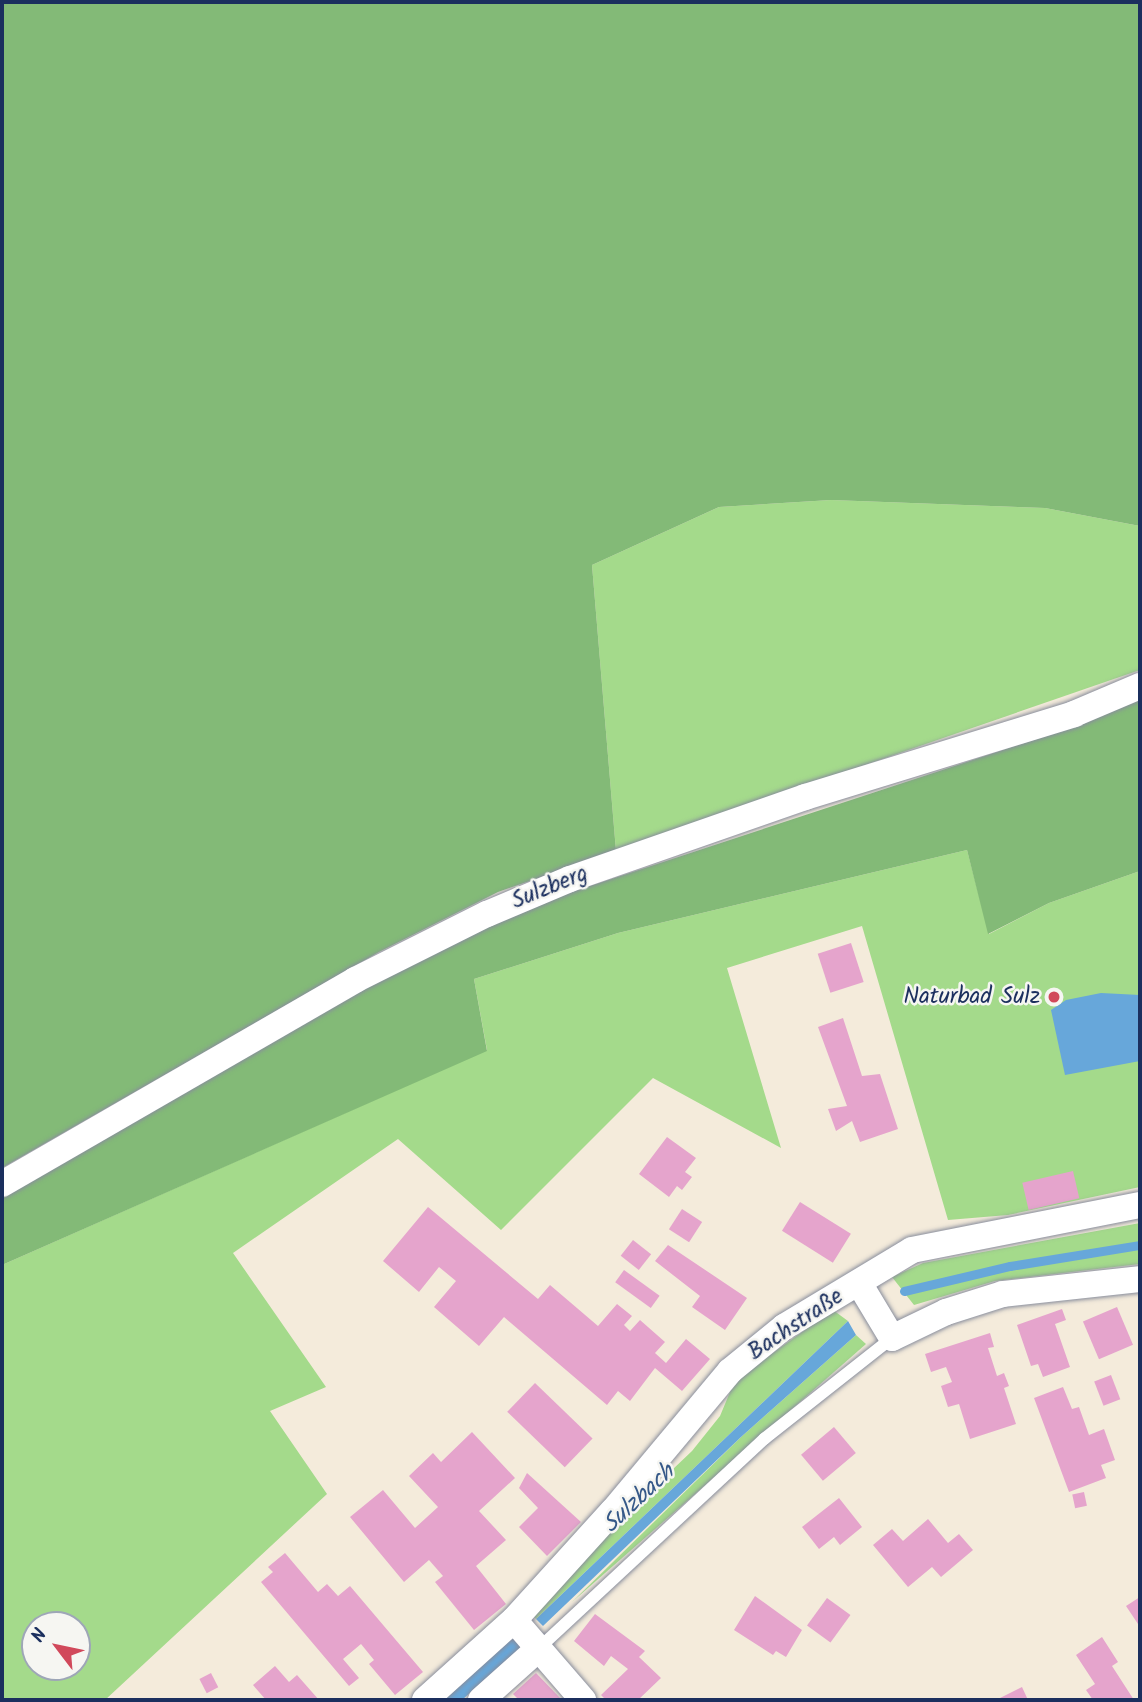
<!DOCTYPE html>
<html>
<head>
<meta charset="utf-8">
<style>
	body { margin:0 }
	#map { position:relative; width:1142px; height:1702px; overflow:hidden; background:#f4ebdb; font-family:Kalam,sans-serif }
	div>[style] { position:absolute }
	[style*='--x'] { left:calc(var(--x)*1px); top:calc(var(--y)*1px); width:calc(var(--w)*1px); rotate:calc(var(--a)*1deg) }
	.green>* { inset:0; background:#a4da8b }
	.forest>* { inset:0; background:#83ba77 }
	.water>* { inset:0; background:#67a7da }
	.stream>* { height:9px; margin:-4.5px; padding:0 4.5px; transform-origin:4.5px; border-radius:4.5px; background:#67a7da }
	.building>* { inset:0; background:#e5a4cc; transform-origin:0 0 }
	.roads { filter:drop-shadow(0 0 2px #888d9c) drop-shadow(0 0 2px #888d9c) }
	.lane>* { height:12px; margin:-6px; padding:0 6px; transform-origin:6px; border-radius:6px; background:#fff }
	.street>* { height:26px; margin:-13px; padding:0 13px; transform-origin:13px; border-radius:13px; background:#fff }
	.dots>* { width:19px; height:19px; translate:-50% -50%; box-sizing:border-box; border:4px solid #f6f6f2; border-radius:50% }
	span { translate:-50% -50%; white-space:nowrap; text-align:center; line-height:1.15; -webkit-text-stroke:5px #f6f6f2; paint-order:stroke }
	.street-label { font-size:23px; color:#1b2f5e }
	.poi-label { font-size:23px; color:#1b2f5e }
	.right { translate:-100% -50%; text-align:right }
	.water-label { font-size:24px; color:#365989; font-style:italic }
	.frame { position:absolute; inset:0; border:4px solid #1b2f5e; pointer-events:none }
	.north { position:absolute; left:21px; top:1611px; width:70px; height:70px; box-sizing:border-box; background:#f6f6f2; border:2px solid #9ea6b7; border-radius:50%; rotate:302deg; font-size:19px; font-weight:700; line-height:28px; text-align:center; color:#1b2f5e }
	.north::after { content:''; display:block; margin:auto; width:24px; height:32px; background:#d1495b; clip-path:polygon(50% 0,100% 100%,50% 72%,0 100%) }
</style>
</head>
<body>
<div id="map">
	<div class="green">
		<div style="clip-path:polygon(831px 500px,1045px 508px,1140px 526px,1140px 670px,616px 851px,592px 565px,719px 507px)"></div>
		<div style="clip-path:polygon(evenodd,967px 850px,989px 934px,1049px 903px,1140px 871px,1140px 1187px,1008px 1215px,948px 1220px,862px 926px,727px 968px,781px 1148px,653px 1078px,501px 1230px,398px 1139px,233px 1253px,326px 1387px,270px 1411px,327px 1494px,105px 1700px,2px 1700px,2px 1265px,487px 1050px,474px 979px,618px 933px,967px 850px,35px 1625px,77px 1625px,77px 1667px,35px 1667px,35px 1625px)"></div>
		<div style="clip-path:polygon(1140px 1223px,1140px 1264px,995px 1281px,914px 1305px,892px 1277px,923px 1263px)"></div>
		<div style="clip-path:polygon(833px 1310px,848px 1321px,536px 1619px,532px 1615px,610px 1529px,692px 1451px,720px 1416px,735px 1380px)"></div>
		<div style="clip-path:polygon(856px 1335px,866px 1344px,572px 1602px,741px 1437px)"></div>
	</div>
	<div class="forest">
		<div style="clip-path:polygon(2px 2px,1140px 2px,1140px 526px,1045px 508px,831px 500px,719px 507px,592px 565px,616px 851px,498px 892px,379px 952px,2px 1168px)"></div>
		<div style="clip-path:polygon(1140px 697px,1140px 871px,1049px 903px,988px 934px,967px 850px,618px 933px,474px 979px,487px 1051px,2px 1265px,2px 1195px,392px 972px,508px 913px,1079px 725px)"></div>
	</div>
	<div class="water">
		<div style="clip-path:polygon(1101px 993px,1140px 995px,1140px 1061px,1065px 1075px,1051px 1010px,1066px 1000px)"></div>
		<div style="clip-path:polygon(848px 1321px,856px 1335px,741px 1437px,543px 1626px,536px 1619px)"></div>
		<div style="clip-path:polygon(513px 1634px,523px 1646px,462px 1700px,444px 1700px)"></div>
	</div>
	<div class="stream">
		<div style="--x:904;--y:1291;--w:109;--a:-13.3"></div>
		<div style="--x:1010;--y:1266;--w:132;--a:-9.2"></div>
	</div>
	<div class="building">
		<div style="left:851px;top:943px;width:41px;height:35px;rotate:72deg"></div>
		<div style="clip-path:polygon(843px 1018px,862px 1076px,880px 1074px,898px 1129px,860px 1142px,852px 1121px,836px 1131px,828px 1109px,847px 1106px,818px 1027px)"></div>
		<div style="clip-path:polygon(667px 1137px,696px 1158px,685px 1172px,692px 1177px,682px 1190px,677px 1186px,669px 1197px,639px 1174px)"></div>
		<div style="left:1073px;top:1171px;width:28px;height:52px;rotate:77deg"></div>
		<div style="left:800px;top:1202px;width:60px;height:34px;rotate:32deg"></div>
		<div style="clip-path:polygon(428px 1207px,538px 1299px,550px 1285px,598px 1326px,617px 1304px,632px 1316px,624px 1325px,630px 1331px,640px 1320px,665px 1342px,655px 1353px,666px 1363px,686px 1339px,710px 1359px,682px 1391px,655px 1368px,630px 1401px,618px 1391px,607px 1405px,504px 1317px,479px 1346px,434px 1307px,456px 1281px,439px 1267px,419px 1292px,383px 1261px)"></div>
		<div style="left:682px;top:1209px;width:24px;height:24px;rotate:33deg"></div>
		<div style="left:633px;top:1240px;width:23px;height:20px;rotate:38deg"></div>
		<div style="clip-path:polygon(668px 1245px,747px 1298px,725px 1330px,692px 1307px,700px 1296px,655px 1261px)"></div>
		<div style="left:624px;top:1270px;width:44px;height:15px;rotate:36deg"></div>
		<div style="left:1117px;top:1307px;width:41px;height:37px;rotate:67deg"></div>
		<div style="clip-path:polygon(1062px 1309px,1066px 1320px,1055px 1324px,1070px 1367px,1043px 1377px,1038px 1364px,1031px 1366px,1017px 1325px)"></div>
		<div style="clip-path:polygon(990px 1333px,994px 1347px,988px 1348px,997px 1376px,1004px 1373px,1009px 1386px,1004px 1388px,1016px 1424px,970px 1439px,959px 1404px,948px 1407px,941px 1386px,952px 1382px,946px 1367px,931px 1372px,925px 1354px)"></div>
		<div style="left:1111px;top:1375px;width:26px;height:18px;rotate:69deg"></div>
		<div style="left:535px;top:1383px;width:80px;height:40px;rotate:44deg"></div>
		<div style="clip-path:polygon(1063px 1387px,1072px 1409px,1079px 1407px,1089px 1435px,1104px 1429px,1115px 1460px,1101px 1465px,1106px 1478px,1069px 1492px,1034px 1398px)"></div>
		<div style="left:834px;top:1427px;width:34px;height:43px;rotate:50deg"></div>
		<div style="clip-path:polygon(472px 1432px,515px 1478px,479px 1511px,506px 1540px,476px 1566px,506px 1604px,474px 1630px,435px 1582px,443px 1576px,429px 1560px,404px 1582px,350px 1517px,383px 1490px,415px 1528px,438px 1507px,409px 1476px,433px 1453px,441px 1462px)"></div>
		<div style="clip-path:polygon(527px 1473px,581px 1522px,547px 1556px,519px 1527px,538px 1508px,519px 1488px)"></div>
		<div style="left:1084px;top:1492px;width:14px;height:12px;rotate:78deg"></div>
		<div style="clip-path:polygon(839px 1498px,862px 1527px,840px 1545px,834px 1537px,819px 1549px,802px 1527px)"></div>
		<div style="clip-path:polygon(928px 1519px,948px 1543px,959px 1534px,973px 1550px,941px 1577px,932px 1567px,908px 1587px,873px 1545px,892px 1529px,903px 1541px)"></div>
		<div style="clip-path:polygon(285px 1553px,318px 1592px,327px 1584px,338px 1596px,350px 1586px,423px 1672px,395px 1695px,369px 1664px,374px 1660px,361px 1644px,343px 1659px,359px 1678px,349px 1686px,261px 1582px,273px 1572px,268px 1567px)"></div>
		<div style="clip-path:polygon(755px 1596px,802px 1630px,786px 1657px,776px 1651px,773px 1655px,734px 1630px)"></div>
		<div style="clip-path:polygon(1140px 1597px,1140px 1623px,1138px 1624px,1126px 1606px)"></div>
		<div style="left:827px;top:1598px;width:29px;height:34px;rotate:36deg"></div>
		<div style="clip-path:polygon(595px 1614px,645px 1651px,639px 1657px,661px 1678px,638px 1700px,606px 1700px,601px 1695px,628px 1669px,611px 1656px,604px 1666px,574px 1641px)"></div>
		<div style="clip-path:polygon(1102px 1637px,1118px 1662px,1112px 1666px,1134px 1700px,1093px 1700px,1086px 1690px,1095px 1684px,1076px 1655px)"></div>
		<div style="clip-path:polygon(275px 1666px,289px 1682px,297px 1675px,319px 1700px,266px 1700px,253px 1685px)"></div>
		<div style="left:211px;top:1673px;width:16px;height:13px;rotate:63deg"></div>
		<div style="clip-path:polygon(536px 1673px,562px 1700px,519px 1700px,513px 1694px)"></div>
		<div style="clip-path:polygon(1022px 1687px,1028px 1700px,996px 1700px)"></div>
	</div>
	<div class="roads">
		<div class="lane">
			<div style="--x:538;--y:1649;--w:309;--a:-42.9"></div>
			<div style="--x:764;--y:1439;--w:163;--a:-38.3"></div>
		</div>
		<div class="street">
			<div style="--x:2;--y:1184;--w:408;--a:-30"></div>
			<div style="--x:355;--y:980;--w:148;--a:-26.6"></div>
			<div style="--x:487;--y:914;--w:90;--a:-22.9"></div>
			<div style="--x:570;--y:879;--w:249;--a:-19.2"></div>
			<div style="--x:805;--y:797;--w:282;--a:-17.1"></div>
			<div style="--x:1074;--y:714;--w:72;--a:-23"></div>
			<div style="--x:859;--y:1283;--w:64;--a:59"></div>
			<div style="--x:892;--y:1338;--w:60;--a:-25.7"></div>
			<div style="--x:946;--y:1312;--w:60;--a:-17.5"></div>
			<div style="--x:1003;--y:1294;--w:138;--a:-6.2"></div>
			<div style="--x:514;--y:1620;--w:106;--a:49.2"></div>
			<div style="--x:425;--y:1700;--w:120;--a:-42"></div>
			<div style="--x:514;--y:1620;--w:147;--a:-47.8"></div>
			<div style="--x:613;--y:1511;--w:182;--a:-50.1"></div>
			<div style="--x:730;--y:1371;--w:70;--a:-39.2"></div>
			<div style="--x:784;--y:1327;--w:149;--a:-31"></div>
			<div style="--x:912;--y:1250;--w:232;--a:-11.2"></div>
			<div style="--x:481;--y:1700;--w:75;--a:-41.8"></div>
		</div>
	</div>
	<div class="dots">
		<div style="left:1054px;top:997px;background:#d1495b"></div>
	</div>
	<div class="street-label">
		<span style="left:550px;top:888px;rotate:-22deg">Sulzberg</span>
		<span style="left:796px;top:1325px;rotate:-34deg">Bachstraße</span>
	</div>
	<div class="poi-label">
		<span class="right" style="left:1040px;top:997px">Naturbad Sulz</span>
	</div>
	<div class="water-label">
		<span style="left:639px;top:1499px;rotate:-43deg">Sulzbach</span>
	</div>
	<div class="frame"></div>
	<div class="north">N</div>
</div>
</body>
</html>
